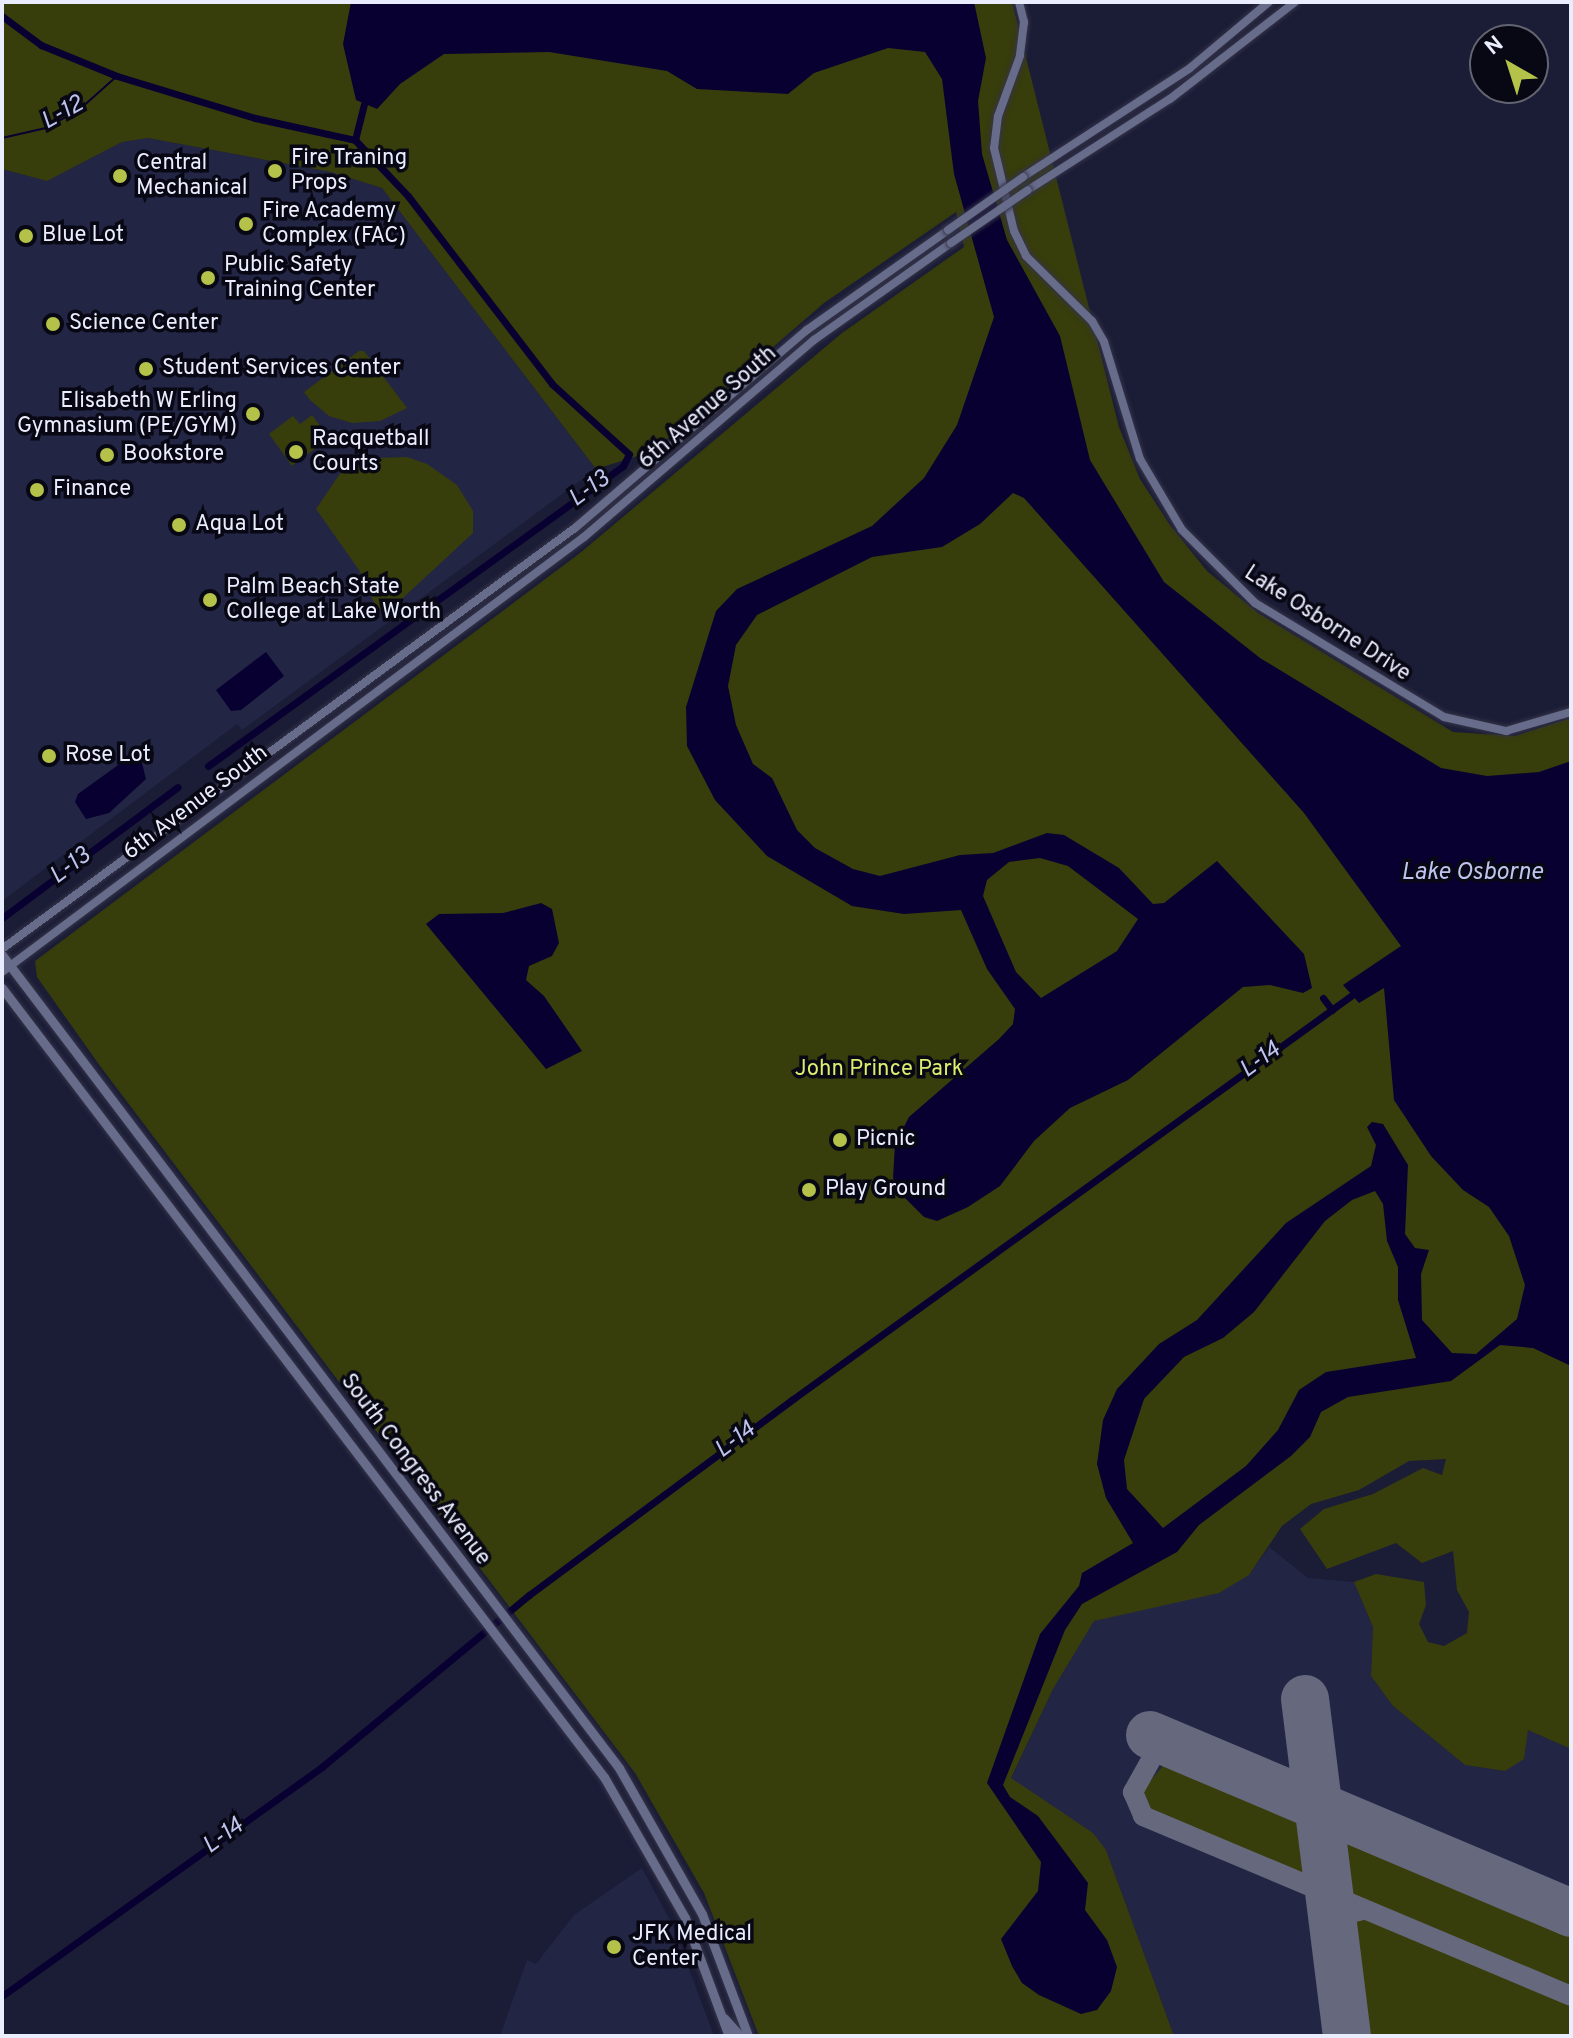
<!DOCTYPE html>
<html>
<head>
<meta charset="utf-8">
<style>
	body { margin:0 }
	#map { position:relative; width:1573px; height:2038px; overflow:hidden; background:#1b1c36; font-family:Overpass,sans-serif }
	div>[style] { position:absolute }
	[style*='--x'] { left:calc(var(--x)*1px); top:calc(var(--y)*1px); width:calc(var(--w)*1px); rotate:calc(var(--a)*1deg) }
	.built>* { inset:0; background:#232544 }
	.green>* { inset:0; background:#383d0c }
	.water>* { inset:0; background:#080030 }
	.stream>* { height:2px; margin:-1px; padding:0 1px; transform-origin:1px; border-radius:1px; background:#080030 }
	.canal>* { height:7px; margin:-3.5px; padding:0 3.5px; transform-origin:3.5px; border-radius:3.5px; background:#080030 }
	.taxiway>* { height:20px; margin:-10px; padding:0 10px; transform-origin:10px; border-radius:10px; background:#66687e }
	.runway>* { height:48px; margin:-24px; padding:0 24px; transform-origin:24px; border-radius:24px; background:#66687e }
	.roads { filter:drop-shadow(0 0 2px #343449) drop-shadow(0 0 2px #343449) }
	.tertiary>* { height:8px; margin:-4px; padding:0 4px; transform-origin:4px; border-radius:4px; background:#686c8b }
	.secondary>* { height:9px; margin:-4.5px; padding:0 4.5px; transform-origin:4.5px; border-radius:4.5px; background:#686c8b }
	.bridges { filter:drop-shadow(0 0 2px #343449) drop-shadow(0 0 2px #343449) }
	.tertiary-bridge>* { height:8px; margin:-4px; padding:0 4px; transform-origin:4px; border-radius:4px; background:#686c8b }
	.dots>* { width:22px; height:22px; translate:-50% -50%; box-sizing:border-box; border:4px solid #070813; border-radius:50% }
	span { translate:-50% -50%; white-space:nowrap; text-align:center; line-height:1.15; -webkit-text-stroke:7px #070813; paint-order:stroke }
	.poi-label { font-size:22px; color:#eaedfe }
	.left { translate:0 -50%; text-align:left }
	.right { translate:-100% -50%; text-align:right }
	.street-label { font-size:22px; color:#eaedfe }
	.park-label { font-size:22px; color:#dded6f }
	.water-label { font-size:24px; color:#bfc4ef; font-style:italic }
	.frame { position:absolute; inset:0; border:4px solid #eaedfe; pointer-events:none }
	.north { position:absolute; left:1469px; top:24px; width:80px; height:80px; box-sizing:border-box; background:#070813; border:2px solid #626471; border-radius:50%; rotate:321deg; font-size:22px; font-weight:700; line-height:32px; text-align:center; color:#eaedfe }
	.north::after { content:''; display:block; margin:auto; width:28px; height:36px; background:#b4c24a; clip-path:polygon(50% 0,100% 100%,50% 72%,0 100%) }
</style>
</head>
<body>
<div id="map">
	<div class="built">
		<div style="clip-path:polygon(148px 138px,331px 172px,382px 188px,596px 469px,242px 730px,237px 724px,2px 901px,2px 169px,47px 181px,122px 142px)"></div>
		<div style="clip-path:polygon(1269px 1547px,1308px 1578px,1354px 1582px,1373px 1627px,1371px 1676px,1393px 1706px,1465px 1765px,1505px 1771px,1528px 1730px,1571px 1749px,1571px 2036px,1174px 2036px,1106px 1850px,1011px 1779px,1053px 1689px,1094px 1621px,1249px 1575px)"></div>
		<div style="clip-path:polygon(642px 1868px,672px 1924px,714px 2036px,500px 2036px,527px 1960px,536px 1964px,574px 1915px)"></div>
	</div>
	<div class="green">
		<div style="clip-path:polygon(2px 2px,1012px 2px,1119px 427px,1140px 479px,1170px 525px,1207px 571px,1258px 613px,1453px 732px,1515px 736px,1571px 718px,1571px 1749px,1528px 1730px,1524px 1759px,1505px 1771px,1465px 1765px,1393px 1706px,1371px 1676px,1373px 1627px,1354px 1582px,1376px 1574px,1424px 1582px,1426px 1605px,1419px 1624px,1428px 1642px,1444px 1646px,1467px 1633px,1469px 1612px,1457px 1590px,1453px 1551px,1422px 1563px,1396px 1543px,1327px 1569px,1300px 1529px,1324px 1509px,1373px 1494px,1423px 1468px,1442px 1475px,1446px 1459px,1409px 1461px,1359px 1490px,1311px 1504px,1282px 1526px,1249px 1575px,1219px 1593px,1094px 1621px,1053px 1689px,1011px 1778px,1093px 1833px,1106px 1850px,1174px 2036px,759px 2036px,704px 1893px,635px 1773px,100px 1066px,37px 977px,35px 961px,580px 553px,842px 333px,964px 247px,956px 212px,824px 303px,653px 451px,596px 469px,382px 188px,331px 172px,148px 138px,122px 142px,47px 181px,2px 169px)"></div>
		<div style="clip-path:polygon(359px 351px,364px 351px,407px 408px,380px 421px,352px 423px,329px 416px,310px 400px,304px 392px)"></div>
		<div style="clip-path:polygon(312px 415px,329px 438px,292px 466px,269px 434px,293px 416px,300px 424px)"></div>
		<div style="clip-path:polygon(407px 457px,427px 464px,457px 485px,473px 511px,473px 533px,404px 597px,390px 608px,377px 609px,359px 570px,316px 509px,341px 472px,378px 458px)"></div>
		<div style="clip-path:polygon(1165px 1763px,1179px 1764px,1308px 1819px,1313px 1869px,1309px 1877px,1151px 1811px,1143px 1790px)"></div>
		<div style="clip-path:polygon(1334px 1834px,1571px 1932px,1571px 1989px,1352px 1897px,1345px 1889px)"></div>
		<div style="clip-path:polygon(1369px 1918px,1571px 2004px,1571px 2036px,1359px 2036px,1346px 1933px,1358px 1920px)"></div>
	</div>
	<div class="water">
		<div style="clip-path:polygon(evenodd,351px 2px,974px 2px,986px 58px,978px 101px,982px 154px,1007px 240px,1060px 336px,1090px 460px,1164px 582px,1260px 658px,1441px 768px,1487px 776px,1539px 772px,1571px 761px,1571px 1366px,1533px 1348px,1500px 1345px,1451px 1381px,1348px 1397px,1321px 1412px,1310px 1437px,1291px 1456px,1199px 1525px,1177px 1552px,1082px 1604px,1065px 1630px,1003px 1785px,1010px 1797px,1038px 1816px,1088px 1883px,1085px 1910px,1107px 1940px,1117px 1967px,1111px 1991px,1097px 2010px,1081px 2014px,1039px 1995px,1022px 1983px,1012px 1966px,1001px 1939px,1038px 1891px,1041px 1862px,987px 1783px,1040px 1634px,1079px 1586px,1082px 1573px,1133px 1543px,1106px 1498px,1097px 1464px,1103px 1420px,1117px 1389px,1159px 1344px,1197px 1320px,1286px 1223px,1371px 1166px,1376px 1145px,1367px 1127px,1372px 1122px,1383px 1124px,1408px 1165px,1405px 1234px,1415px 1248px,1429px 1250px,1421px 1274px,1422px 1320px,1452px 1353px,1476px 1354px,1517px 1319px,1525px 1285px,1509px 1236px,1489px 1207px,1463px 1190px,1431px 1156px,1394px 1100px,1384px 988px,1359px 1003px,1343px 985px,1401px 946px,1304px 813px,1024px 498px,1013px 493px,980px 524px,942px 547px,872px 557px,757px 615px,736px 645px,728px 686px,736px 725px,753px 764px,772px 778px,797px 830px,815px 848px,853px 869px,880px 876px,960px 855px,993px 853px,1047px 833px,1064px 835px,1119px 868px,1153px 904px,1164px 903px,1217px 861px,1304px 954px,1312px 988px,1303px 993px,1270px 985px,1243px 987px,1128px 1080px,1070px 1108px,1034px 1141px,1000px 1186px,968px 1207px,937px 1221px,924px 1217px,905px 1198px,893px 1178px,895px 1144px,909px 1117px,999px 1039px,1013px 1024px,1015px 1009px,987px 969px,961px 910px,904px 914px,852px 906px,767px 856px,715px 800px,687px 746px,686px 707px,716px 611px,737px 589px,872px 526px,924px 478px,957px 425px,994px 317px,954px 174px,942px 79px,925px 52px,888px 48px,814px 73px,788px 94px,697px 89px,667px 71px,549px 52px,444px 54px,400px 84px,377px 109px,356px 100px,343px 44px,351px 2px,1040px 858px,1068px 866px,1138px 919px,1117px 951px,1041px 998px,1016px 972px,983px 896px,987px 880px,1009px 862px,1040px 858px,351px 2px,1375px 1191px,1383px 1204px,1387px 1241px,1398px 1267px,1398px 1300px,1416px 1358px,1326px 1372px,1299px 1390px,1278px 1430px,1246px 1466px,1163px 1528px,1127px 1489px,1124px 1460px,1144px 1399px,1184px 1357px,1223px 1338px,1254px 1312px,1325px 1221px,1352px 1200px,1375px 1191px)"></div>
		<div style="clip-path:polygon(266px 652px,284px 676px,241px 710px,231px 711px,216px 690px)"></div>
		<div style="clip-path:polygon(128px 758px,142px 763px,146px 779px,109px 813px,86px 819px,75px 802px,78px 794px)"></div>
		<div style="clip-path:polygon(541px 903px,552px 909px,559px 943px,552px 956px,529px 966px,526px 980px,544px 996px,582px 1051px,546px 1069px,426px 924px,439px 914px,503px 913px)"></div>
	</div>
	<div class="stream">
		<div style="--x:2;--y:138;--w:45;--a:-12.8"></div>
		<div style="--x:46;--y:128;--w:39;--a:-29"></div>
		<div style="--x:80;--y:109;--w:50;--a:-41.7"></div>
	</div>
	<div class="canal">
		<div style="--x:2;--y:16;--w:49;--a:36.6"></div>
		<div style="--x:41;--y:45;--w:82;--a:22.2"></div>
		<div style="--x:117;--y:76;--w:144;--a:16.9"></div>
		<div style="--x:255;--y:118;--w:102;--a:12.4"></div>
		<div style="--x:355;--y:140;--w:77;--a:46.6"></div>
		<div style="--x:408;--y:196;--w:237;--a:52.5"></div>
		<div style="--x:552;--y:384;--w:104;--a:42.3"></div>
		<div style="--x:629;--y:454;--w:13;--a:117"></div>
		<div style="--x:623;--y:466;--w:512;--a:144.14"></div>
		<div style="--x:355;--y:140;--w:37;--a:-76"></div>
		<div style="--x:2;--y:918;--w:219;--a:-36.7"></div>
		<div style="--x:1323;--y:998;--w:15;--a:53"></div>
		<div style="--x:2;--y:1996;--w:395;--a:-35.6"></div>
		<div style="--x:323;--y:1766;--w:268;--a:-39.7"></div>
		<div style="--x:529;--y:1595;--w:329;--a:-36.6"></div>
		<div style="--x:793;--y:1399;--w:698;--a:-35.85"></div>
	</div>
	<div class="taxiway">
		<div style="--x:1162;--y:1740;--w:60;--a:119.1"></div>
		<div style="--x:1133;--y:1792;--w:26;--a:67"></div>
		<div style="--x:1143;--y:1816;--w:464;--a:22.8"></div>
		<div style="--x:1334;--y:1936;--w:23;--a:-67"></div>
		<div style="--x:1343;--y:1915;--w:21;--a:-14"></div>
	</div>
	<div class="runway">
		<div style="--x:1305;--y:1699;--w:340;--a:82.9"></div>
		<div style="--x:1150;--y:1735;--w:457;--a:22.9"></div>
	</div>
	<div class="roads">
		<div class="tertiary">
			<div style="--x:1019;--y:2;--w:21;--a:76"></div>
			<div style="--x:1024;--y:22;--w:34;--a:97"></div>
			<div style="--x:1020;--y:56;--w:64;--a:110.1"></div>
			<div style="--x:998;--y:116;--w:32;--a:97"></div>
			<div style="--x:994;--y:148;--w:85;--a:76.5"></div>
			<div style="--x:1014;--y:231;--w:28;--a:64"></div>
			<div style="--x:1026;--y:256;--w:93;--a:44.6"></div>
			<div style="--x:1092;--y:321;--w:24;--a:60"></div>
			<div style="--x:1104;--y:342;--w:122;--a:72.9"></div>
			<div style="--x:1140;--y:459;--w:82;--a:59.4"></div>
			<div style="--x:1182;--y:530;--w:103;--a:45"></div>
			<div style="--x:1255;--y:603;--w:221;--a:31.1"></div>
			<div style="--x:1444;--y:717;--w:64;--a:12.7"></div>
			<div style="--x:1506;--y:731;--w:68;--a:-16.3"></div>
			<div style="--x:1023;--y:177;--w:199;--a:-33.1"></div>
			<div style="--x:1190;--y:68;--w:103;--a:-39.9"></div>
			<div style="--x:1028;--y:190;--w:169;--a:-32.7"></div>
			<div style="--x:1170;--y:99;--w:158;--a:-37.8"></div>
			<div style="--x:2;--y:949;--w:711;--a:-36.31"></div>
			<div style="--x:575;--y:528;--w:305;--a:-40.5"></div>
			<div style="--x:807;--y:330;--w:173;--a:-35.3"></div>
			<div style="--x:2;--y:972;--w:727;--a:-36.78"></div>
			<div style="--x:584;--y:537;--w:303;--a:-40.6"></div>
			<div style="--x:814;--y:340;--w:168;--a:-35.3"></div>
		</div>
		<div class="secondary">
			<div style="--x:2;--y:955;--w:1021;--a:52.8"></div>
			<div style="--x:619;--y:1768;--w:168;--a:60.4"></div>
			<div style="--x:702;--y:1914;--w:130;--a:69.3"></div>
			<div style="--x:2;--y:988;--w:992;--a:52.66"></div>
			<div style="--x:604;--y:1777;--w:163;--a:60.1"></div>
			<div style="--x:685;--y:1918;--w:126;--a:69.6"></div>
			<div style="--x:724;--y:2018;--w:24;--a:48"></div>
		</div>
	</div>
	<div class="bridges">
		<div class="tertiary-bridge">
			<div style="--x:948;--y:230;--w:92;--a:-35.2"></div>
			<div style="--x:951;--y:243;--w:93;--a:-34.5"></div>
		</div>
	</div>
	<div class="dots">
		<div style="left:275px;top:171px;background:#b4c24a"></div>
		<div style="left:120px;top:176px;background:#b4c24a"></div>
		<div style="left:246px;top:224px;background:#b4c24a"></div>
		<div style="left:26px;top:236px;background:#b4c24a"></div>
		<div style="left:208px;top:278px;background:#b4c24a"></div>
		<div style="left:53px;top:324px;background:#b4c24a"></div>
		<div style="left:146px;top:369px;background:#b4c24a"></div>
		<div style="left:253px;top:414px;background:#b4c24a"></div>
		<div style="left:296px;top:452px;background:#b4c24a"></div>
		<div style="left:107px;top:455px;background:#b4c24a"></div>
		<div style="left:37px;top:490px;background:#b4c24a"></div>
		<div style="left:179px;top:525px;background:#b4c24a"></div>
		<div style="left:210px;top:600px;background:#b4c24a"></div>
		<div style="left:49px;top:756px;background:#b4c24a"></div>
		<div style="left:840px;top:1140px;background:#b4c24a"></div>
		<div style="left:809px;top:1190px;background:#b4c24a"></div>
		<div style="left:614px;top:1947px;background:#b4c24a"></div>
	</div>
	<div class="poi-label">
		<span class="left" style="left:291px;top:171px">Fire Traning<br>Props</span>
		<span class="left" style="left:136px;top:176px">Central<br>Mechanical</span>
		<span class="left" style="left:262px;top:224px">Fire Academy<br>Complex (FAC)</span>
		<span class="left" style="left:42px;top:236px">Blue Lot</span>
		<span class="left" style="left:224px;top:278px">Public Safety<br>Training Center</span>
		<span class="left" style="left:69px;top:324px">Science Center</span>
		<span class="left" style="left:162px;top:369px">Student Services Center</span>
		<span class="right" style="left:237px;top:414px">Elisabeth W Erling<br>Gymnasium (PE/GYM)</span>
		<span class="left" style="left:312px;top:452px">Racquetball<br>Courts</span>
		<span class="left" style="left:123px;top:455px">Bookstore</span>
		<span class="left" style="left:53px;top:490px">Finance</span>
		<span class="left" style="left:195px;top:525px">Aqua Lot</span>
		<span class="left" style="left:226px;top:600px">Palm Beach State<br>College at Lake Worth</span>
		<span class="left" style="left:65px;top:756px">Rose Lot</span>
		<span class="left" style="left:856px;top:1140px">Picnic</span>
		<span class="left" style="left:825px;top:1190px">Play Ground</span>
		<span class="left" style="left:632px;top:1947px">JFK Medical<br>Center</span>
	</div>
	<div class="street-label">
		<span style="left:708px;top:408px;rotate:-41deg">6th Avenue South</span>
		<span style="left:1327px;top:624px;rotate:33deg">Lake Osborne Drive</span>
		<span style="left:196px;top:803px;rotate:-37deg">6th Avenue South</span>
		<span style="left:415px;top:1470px;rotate:53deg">South Congress Avenue</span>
	</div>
	<div class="park-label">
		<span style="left:879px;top:1070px">John Prince Park</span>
	</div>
	<div class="water-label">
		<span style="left:63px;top:114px;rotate:-29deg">L-12</span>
		<span style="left:590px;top:490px;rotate:-36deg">L-13</span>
		<span style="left:71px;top:867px;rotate:-37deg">L-13</span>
		<span style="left:1472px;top:874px">Lake Osborne</span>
		<span style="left:1261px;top:1061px;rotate:-36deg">L-14</span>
		<span style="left:736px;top:1441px;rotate:-37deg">L-14</span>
		<span style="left:224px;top:1837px;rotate:-36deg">L-14</span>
	</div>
	<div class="frame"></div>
	<div class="north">N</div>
</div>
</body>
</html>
